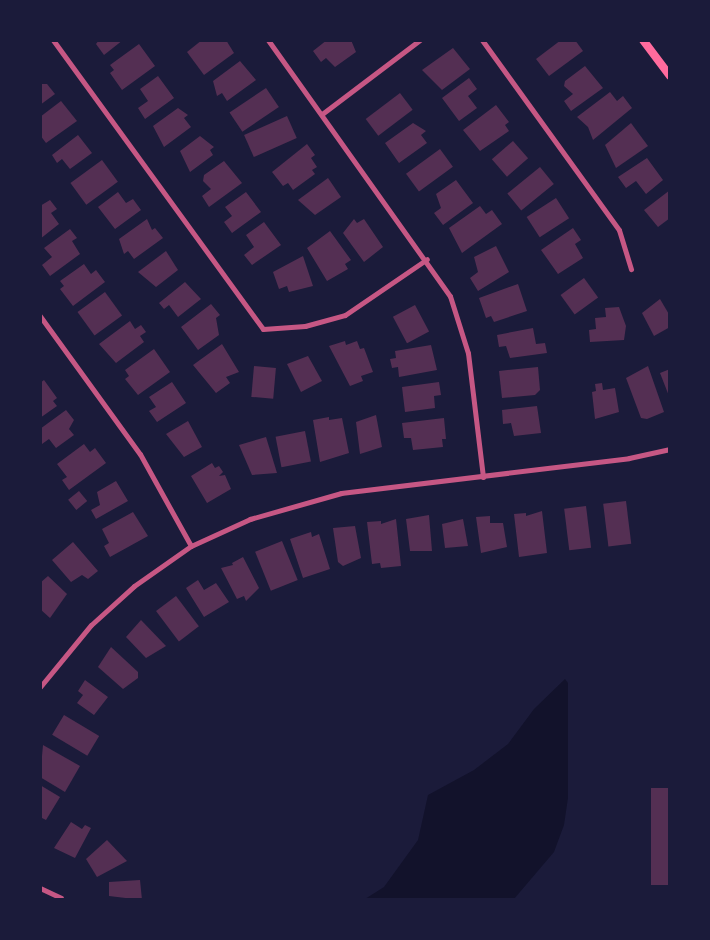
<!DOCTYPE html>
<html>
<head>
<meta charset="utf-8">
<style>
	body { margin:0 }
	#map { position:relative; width:710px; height:940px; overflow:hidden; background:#1b1b3a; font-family:"Archivo Narrow",sans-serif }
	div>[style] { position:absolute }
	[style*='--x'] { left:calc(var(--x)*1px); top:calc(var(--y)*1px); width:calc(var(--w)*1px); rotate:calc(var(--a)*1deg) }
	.water>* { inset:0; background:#12122b }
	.building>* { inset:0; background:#542f53; transform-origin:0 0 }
	.minor>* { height:5px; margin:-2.5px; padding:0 2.5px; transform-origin:2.5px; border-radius:2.5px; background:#c65784 }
	.secondary>* { height:8px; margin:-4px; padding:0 4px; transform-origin:4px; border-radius:4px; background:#ff6b9d }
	span { translate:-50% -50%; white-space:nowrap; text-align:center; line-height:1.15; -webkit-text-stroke:6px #1b1b3a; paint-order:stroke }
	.frame { position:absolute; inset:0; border:42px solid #1b1b3a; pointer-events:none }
</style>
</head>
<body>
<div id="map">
	<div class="water">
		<div style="clip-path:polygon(565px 679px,568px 683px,568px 798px,564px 825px,554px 852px,514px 899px,365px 899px,384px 887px,418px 840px,428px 795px,474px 770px,508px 744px,534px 709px)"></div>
	</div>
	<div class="building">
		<div style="clip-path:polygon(99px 40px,123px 40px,104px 55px,96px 44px)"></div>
		<div style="clip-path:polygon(202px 40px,226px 40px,234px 53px,204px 75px,187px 52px)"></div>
		<div style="clip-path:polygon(327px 40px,351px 40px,356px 52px,335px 67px,326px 58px,321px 62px,313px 51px)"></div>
		<div style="clip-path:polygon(561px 40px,575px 40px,583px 51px,549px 76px,536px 59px)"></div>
		<div style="clip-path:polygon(139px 44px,155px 66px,122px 90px,110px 73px,114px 70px,110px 65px)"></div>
		<div style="clip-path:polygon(453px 48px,470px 69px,442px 90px,422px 70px)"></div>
		<div style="clip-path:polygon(240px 61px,256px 80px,227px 101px,222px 93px,217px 96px,213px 81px)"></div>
		<div style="clip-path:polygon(585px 66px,603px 88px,571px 111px,564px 101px,573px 94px,564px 86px,565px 81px)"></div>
		<div style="clip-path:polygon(158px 76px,174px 98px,145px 119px,138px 108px,148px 101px,140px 89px)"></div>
		<div style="clip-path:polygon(469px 78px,477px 89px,468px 96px,477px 108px,459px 121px,442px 98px)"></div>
		<div style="clip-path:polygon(40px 84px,47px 84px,55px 94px,40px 105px)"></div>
		<div style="left:266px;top:88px;width:23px;height:44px;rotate:56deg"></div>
		<div style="clip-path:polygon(610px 92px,617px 101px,623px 96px,632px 108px,593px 140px,588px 127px,577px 117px)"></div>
		<div style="left:400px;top:93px;width:21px;height:43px;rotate:53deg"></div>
		<div style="clip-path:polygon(61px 101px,77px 121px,46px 143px,40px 135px,40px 117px)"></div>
		<div style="clip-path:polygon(496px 105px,509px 122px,505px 125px,509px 131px,480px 151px,463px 130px)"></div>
		<div style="clip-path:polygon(178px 108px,188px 115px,184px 118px,191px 127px,164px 147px,153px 126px)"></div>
		<div style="left:287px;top:116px;width:24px;height:47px;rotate:66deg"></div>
		<div style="clip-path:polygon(413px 123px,426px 131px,421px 135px,427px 143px,399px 163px,385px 143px)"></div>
		<div style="clip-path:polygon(631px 123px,648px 146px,616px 168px,605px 145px)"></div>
		<div style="clip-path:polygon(78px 135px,92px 153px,70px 169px,62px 159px,57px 163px,52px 155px)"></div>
		<div style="clip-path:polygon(200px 136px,214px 147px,210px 150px,213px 155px,190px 172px,180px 151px)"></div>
		<div style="left:513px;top:141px;width:23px;height:28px;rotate:49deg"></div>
		<div style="clip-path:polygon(307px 144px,315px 155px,311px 158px,317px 167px,312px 170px,315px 174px,293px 190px,288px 183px,283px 186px,272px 172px)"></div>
		<div style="left:440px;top:149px;width:22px;height:42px;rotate:54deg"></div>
		<div style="clip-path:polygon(647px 158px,663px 180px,646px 194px,636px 181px,626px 188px,618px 177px)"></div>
		<div style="left:102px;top:160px;width:27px;height:39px;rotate:54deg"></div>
		<div style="clip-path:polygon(224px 161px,242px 183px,209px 207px,202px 196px,211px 189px,203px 181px,204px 175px)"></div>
		<div style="left:540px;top:167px;width:22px;height:42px;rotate:51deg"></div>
		<div style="clip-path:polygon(328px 178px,341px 197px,315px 215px,298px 200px)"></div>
		<div style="clip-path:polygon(456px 180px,473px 203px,443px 225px,434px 213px,441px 208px,436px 194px)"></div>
		<div style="clip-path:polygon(670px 190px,670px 218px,658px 227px,644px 210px)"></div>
		<div style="clip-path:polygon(118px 192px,126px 203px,133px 199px,141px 210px,115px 229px,98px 207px)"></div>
		<div style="clip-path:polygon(246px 192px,261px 212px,232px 233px,224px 222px,232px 216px,225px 207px)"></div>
		<div style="left:556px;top:198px;width:24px;height:35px;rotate:57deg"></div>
		<div style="clip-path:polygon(50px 200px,57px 209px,51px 213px,59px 224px,40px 239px,40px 206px)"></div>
		<div style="clip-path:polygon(480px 206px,486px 214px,492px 210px,502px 224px,462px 253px,449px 228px)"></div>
		<div style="clip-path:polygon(147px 219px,152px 230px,155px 228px,163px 238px,134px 259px,128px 251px,124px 254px,119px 239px)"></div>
		<div style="clip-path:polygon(354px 219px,357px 223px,364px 219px,383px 247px,364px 262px,343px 233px)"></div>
		<div style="clip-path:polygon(264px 222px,281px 245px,252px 265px,244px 255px,254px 247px,246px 235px)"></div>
		<div style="clip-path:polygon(573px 228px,581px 240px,575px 244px,583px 258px,558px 274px,541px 250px)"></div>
		<div style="clip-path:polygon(70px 229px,77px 238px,72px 241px,80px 254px,50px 276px,42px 265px,52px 257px,44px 248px)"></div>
		<div style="clip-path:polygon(330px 231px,351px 260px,345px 264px,348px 269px,327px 281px,307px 248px)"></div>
		<div style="clip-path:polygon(496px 246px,509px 272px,478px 291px,470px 278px,478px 272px,474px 257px)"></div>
		<div style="clip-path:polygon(166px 251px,178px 270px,156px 287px,138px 272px)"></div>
		<div style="clip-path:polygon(303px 256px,313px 286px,289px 292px,287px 286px,279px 289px,273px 272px)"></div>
		<div style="clip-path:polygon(84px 264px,91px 274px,96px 270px,105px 282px,73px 306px,60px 289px,64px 286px,60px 281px)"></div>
		<div style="left:584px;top:278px;width:24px;height:29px;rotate:54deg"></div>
		<div style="clip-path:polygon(185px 282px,201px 299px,178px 317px,169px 305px,164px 309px,159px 303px)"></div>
		<div style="clip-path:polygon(518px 284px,527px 311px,494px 322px,491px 316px,486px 318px,479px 298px)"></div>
		<div style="left:105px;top:292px;width:29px;height:34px;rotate:54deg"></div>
		<div style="clip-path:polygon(660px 299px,670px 316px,670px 327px,654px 336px,642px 313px)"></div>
		<div style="clip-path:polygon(211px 304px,220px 315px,216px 318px,219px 335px,198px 350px,181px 327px)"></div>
		<div style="left:415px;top:305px;width:30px;height:25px;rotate:62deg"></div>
		<div style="clip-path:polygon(619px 307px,626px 326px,624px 340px,590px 342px,589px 330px,596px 329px,595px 318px,606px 317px,605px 308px)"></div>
		<div style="clip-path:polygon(130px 321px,135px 329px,141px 325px,146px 332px,140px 336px,144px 342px,116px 363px,99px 344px)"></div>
		<div style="clip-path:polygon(533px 328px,536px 344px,545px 343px,547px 353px,510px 358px,506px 346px,499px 347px,497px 335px)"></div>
		<div style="clip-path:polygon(345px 341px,346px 345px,357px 341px,360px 349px,364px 348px,373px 372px,361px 376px,363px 381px,350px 386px,329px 346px)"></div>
		<div style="clip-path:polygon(222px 344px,239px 372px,226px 377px,230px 383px,216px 393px,193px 365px)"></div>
		<div style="clip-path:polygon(431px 345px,437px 370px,399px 377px,398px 367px,392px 368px,390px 359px,396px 358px,395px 351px)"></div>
		<div style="clip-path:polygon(154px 349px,170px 372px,138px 395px,125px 379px,129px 376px,125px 370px)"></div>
		<div style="clip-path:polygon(308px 356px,322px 381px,301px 392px,287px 364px)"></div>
		<div style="left:254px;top:366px;width:22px;height:31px;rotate:5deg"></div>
		<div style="clip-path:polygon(648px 366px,664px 412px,647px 419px,641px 418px,626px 378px)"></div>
		<div style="clip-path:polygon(538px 367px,540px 390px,535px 395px,502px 398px,499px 371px)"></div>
		<div style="clip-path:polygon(670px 369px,670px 396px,669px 396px,660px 373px)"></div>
		<div style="clip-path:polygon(44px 380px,57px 398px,53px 401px,57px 406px,40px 418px,40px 383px)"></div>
		<div style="clip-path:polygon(172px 382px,186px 403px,157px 422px,149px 411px,156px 407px,149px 397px)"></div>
		<div style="clip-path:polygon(439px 382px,441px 395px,434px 396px,435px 408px,405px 412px,402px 387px)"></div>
		<div style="clip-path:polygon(602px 383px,603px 390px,615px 388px,619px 412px,595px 419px,592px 392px,596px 391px,595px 384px)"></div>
		<div style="clip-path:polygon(537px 406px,541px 433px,514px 436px,511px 423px,503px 424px,502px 410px)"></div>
		<div style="clip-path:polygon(66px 410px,74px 420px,69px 429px,74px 435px,56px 448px,49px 439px,42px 444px,40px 429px)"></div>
		<div style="clip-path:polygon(376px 415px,382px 447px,360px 454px,356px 422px)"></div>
		<div style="clip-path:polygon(329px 417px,329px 420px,342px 418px,349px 453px,320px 462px,313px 420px)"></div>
		<div style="clip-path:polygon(444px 418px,446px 439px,442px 439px,443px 447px,413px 450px,411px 438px,404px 438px,402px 423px)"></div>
		<div style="clip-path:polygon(188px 421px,202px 447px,184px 457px,166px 434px)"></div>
		<div style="left:305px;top:431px;width:31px;height:30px;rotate:79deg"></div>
		<div style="clip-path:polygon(266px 437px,277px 473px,252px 475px,239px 445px)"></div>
		<div style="clip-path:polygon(84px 444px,90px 452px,95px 448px,106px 463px,69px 490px,62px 480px,67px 477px,57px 464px)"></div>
		<div style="clip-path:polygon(212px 463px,215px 468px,219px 466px,223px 472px,219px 476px,225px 475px,231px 489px,207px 503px,191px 476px)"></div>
		<div style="clip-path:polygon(116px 481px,128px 501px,96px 519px,91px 510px,100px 505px,97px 492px)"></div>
		<div style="left:79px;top:491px;width:13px;height:14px;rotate:51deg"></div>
		<div style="left:626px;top:501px;width:43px;height:23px;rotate:83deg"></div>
		<div style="left:586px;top:506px;width:42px;height:22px;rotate:83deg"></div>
		<div style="clip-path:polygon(542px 511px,547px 553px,519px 557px,514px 514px,526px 513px,526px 516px)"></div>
		<div style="clip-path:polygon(133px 512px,148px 536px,110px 557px,104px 546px,109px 543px,102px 529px)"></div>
		<div style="clip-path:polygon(429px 515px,432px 551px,410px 551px,406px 519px)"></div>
		<div style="clip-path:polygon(490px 516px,490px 523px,503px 523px,507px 547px,481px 553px,476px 517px)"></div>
		<div style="clip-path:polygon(396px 519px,401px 566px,381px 568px,380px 563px,372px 564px,367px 522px,381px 521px,381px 524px)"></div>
		<div style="clip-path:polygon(463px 519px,468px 546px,445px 548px,442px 524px)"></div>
		<div style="clip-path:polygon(355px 526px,361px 558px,343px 566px,338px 562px,333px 528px)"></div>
		<div style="clip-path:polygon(311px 532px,312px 537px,319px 534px,330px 569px,303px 578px,290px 539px)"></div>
		<div style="left:282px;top:541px;width:42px;height:29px;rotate:68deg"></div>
		<div style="clip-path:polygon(73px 542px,98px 571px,88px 579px,82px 575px,71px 582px,52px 560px)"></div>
		<div style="clip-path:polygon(243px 557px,259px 588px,246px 601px,244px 596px,237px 599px,221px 568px,233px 565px,232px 563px)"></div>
		<div style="clip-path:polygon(48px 576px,67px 594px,50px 618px,40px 609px,40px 583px)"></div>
		<div style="clip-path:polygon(198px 580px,204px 590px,216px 583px,229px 602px,204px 617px,186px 588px)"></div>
		<div style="left:176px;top:596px;width:38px;height:25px;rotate:53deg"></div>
		<div style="clip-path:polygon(141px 620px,166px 646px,146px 658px,126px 637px)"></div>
		<div style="clip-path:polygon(111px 647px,138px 672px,138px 678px,123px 689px,98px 667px)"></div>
		<div style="clip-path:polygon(85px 680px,108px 697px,94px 715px,77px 703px,83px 695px,78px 691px)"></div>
		<div style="left:64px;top:715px;width:41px;height:23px;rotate:31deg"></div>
		<div style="clip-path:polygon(43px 745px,80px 766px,65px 792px,40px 777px)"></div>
		<div style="clip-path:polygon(40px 785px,60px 797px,46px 820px,40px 817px)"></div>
		<div style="left:651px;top:788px;width:19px;height:97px"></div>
		<div style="clip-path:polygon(71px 822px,82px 829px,85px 825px,91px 828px,75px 858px,54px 848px)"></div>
		<div style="clip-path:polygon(107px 840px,127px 861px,97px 877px,86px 859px)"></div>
		<div style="clip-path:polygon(140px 880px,142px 900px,109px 896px,109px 882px)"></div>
	</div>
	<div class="minor">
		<div style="--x:53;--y:40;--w:357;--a:54"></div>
		<div style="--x:263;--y:329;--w:42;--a:-4.1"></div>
		<div style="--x:305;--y:326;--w:41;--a:-15.4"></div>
		<div style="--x:345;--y:315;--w:99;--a:-34.3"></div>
		<div style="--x:268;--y:40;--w:314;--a:54.6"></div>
		<div style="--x:450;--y:296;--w:60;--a:72.5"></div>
		<div style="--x:468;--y:353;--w:125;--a:83.1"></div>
		<div style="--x:482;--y:40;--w:234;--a:54.2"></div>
		<div style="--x:619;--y:230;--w:41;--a:72.9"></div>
		<div style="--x:322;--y:114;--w:123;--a:-37.1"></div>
		<div style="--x:40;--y:316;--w:170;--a:54.1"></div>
		<div style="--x:140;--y:454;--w:105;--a:61"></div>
		<div style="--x:40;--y:687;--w:80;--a:-50.6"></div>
		<div style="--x:91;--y:625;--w:58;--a:-42.2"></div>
		<div style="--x:134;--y:586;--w:70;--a:-35.1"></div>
		<div style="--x:191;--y:546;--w:65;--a:-24.6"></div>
		<div style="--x:250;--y:519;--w:95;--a:-15.9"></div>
		<div style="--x:341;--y:493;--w:290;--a:-6.9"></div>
		<div style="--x:629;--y:458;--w:42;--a:-12.4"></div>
		<div style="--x:40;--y:888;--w:23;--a:25"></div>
	</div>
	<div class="secondary">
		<div style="--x:643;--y:40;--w:45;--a:53.1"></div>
	</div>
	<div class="frame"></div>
</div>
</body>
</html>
